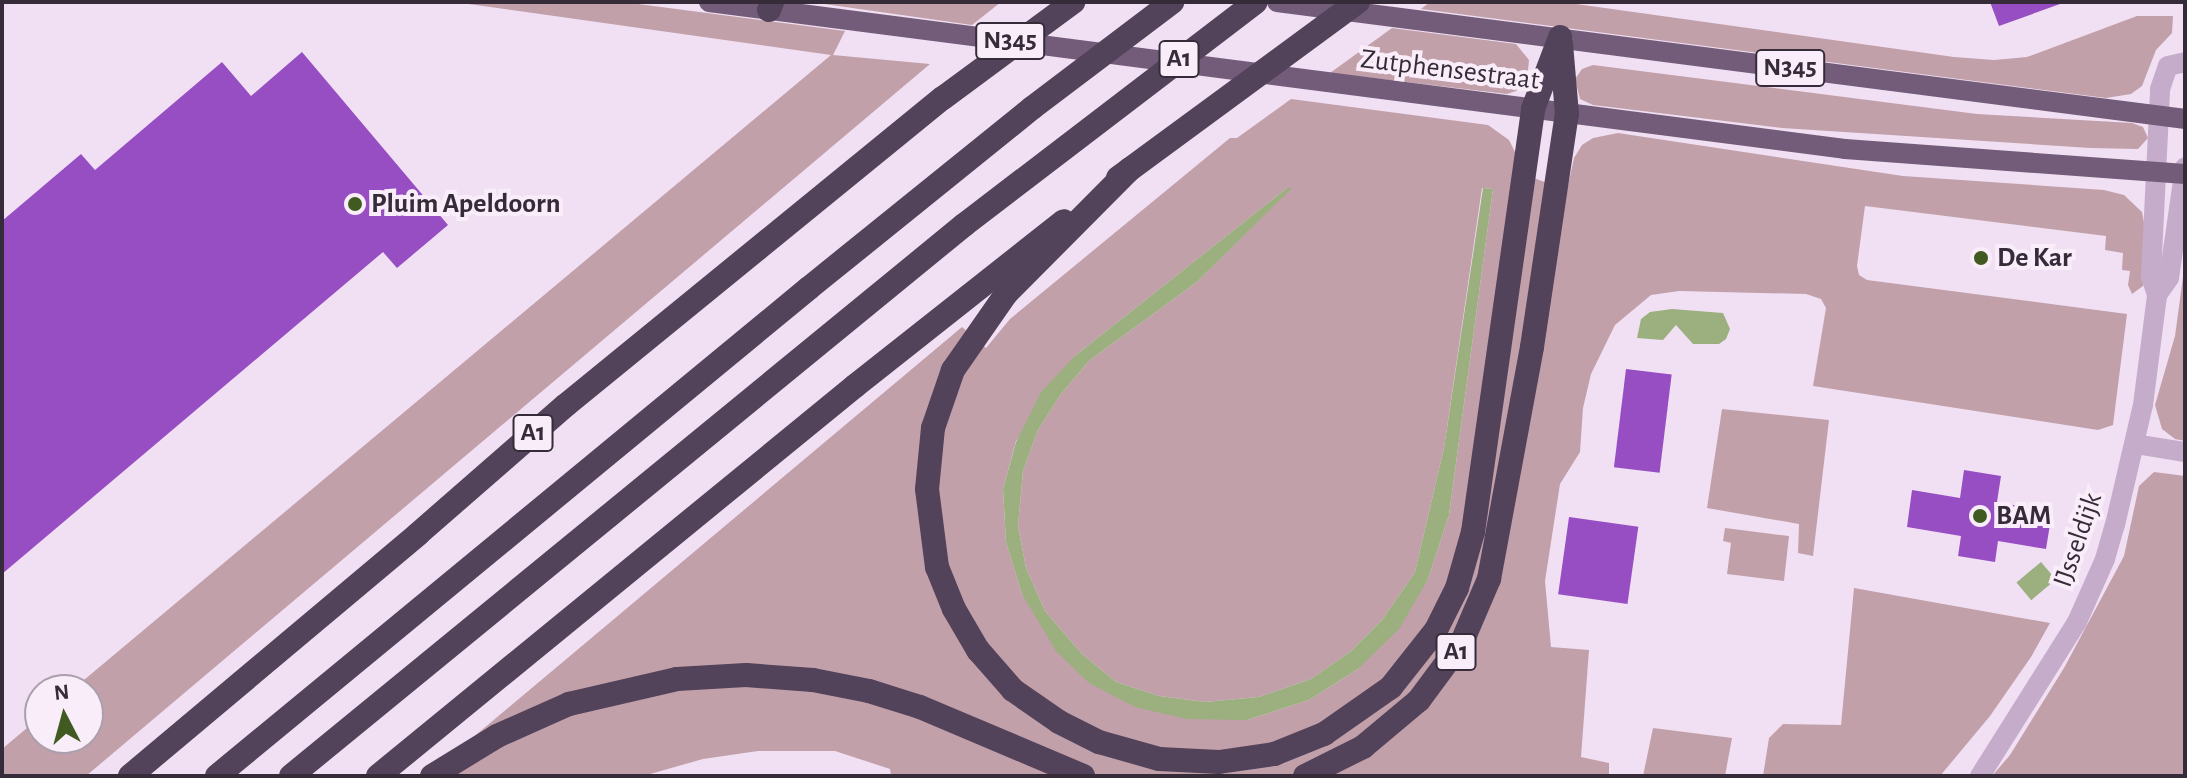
<!DOCTYPE html>
<html>
<head>
<meta charset="utf-8">
<style>
	body { margin:0 }
	#map { position:relative; width:2187px; height:778px; overflow:hidden; background:#f1e0f3; font-family:"Alegreya Sans",sans-serif }
	div>[style] { position:absolute }
	[style*='--x'] { left:calc(var(--x)*1px); top:calc(var(--y)*1px); width:calc(var(--w)*1px); rotate:calc(var(--a)*1deg) }
	.green>* { inset:0; background:#c2a0aa }
	.water>* { inset:0; background:#9baf7f; transform-origin:0 0 }
	.building>* { inset:0; background:#974ec3; transform-origin:0 0 }
	.minor>* { height:20px; margin:-10px; padding:0 10px; transform-origin:10px; border-radius:10px; background:#c6accb }
	.primary>* { height:20px; margin:-10px; padding:0 10px; transform-origin:10px; border-radius:10px; background:#725c7a }
	.motorway>* { height:24px; margin:-12px; padding:0 12px; transform-origin:12px; border-radius:12px; background:#52425a }
	.dots>* { width:22px; height:22px; translate:-50% -50%; box-sizing:border-box; border:4px solid #f9edfa; border-radius:50% }
	span { translate:-50% -50%; white-space:nowrap; text-align:center; line-height:1.15; -webkit-text-stroke:8px #f9edfa; paint-order:stroke }
	.shield-label span { padding:2px 6px; background:#f9edfa; border:2px solid; border-radius:6px; -webkit-text-stroke-width:0 }
	.shield-label { font-size:26px; color:#352b39; font-weight:700 }
	.street-label { font-size:28px; color:#352b39 }
	.poi-label { font-size:28px; color:#352b39; font-weight:700 }
	.left { translate:0 -50%; text-align:left }
	.frame { position:absolute; inset:0; border:4px solid #352b39; pointer-events:none }
	.north { position:absolute; left:24px; top:674px; width:80px; height:80px; box-sizing:border-box; background:#f9edfa; border:2px solid #ab9fad; border-radius:50%; rotate:354deg; font-size:22px; font-weight:700; line-height:32px; text-align:center; color:#352b39 }
	.north::after { content:''; display:block; margin:auto; width:28px; height:36px; background:#405a21; clip-path:polygon(50% 0,100% 100%,50% 72%,0 100%) }
</style>
</head>
<body>
<div id="map">
	<div class="green">
		<div style="clip-path:polygon(454px 2px,623px 2px,845px 31px,833px 55px,930px 64px,86px 776px,2px 776px,2px 749px,40px 717px,40px 738px,88px 738px,88px 690px,72px 690px,831px 55px)"></div>
		<div style="clip-path:polygon(810px 2px,1001px 2px,972px 25px)"></div>
		<div style="clip-path:polygon(1430px 2px,1562px 2px,1954px 57px,1994px 60px,2027px 57px,2137px 16px,2173px 16px,2172px 33px,2156px 50px,2142px 86px,2131px 94px,2106px 98px,1421px 9px)"></div>
		<div style="clip-path:polygon(1392px 28px,1516px 44px,1529px 60px,1527px 80px,1516px 91px,1507px 94px,1330px 73px)"></div>
		<div style="clip-path:polygon(1593px 65px,1977px 114px,2132px 123px,2143px 127px,2148px 138px,2138px 149px,2090px 148px,1782px 128px,1593px 105px,1580px 99px,1575px 79px,1582px 69px)"></div>
		<div style="clip-path:polygon(evenodd,1291px 99px,1488px 125px,1509px 140px,1517px 156px,1517px 172px,1567px 190px,1574px 158px,1582px 145px,1593px 138px,1618px 133px,1903px 176px,2104px 190px,2124px 195px,2142px 212px,2147px 239px,2143px 286px,2132px 294px,2128px 285px,2130px 271px,2122px 270px,2123px 253px,2105px 250px,2106px 236px,1865px 206px,1857px 266px,1859px 275px,1867px 280px,2127px 314px,2113px 425px,2098px 430px,1813px 386px,1826px 308px,1821px 299px,1806px 294px,1679px 291px,1651px 295px,1615px 325px,1591px 374px,1583px 408px,1580px 452px,1560px 484px,1545px 581px,1551px 647px,1589px 650px,1581px 757px,1609px 763px,1609px 776px,891px 776px,890px 769px,835px 751px,758px 751px,703px 759px,643px 776px,427px 776px,962px 327px,986px 348px,1010px 319px,1230px 138px,1237px 138px,1291px 99px,1287px 188px,1291px 188px,1197px 282px,1090px 360px,1061px 394px,1038px 430px,1023px 471px,1018px 526px,1026px 568px,1045px 611px,1082px 654px,1116px 682px,1159px 696px,1205px 702px,1259px 697px,1311px 679px,1351px 651px,1382px 620px,1415px 572px,1444px 448px,1482px 188px,1493px 189px,1449px 515px,1428px 579px,1358px 669px,1309px 700px,1247px 720px,1090px 683px,1022px 594px,1006px 542px,1003px 489px,1016px 441px,1076px 355px,1287px 188px)"></div>
		<div style="clip-path:polygon(2185px 262px,2185px 441px,2175px 439px,2162px 429px,2155px 405px,2175px 336px)"></div>
		<div style="clip-path:polygon(1722px 409px,1829px 420px,1813px 556px,1798px 553px,1799px 524px,1707px 508px)"></div>
		<div style="clip-path:polygon(2154px 472px,2185px 476px,2185px 776px,1992px 776px,2010px 755px,2064px 668px,2124px 556px,2139px 486px)"></div>
		<div style="clip-path:polygon(1725px 528px,1789px 536px,1784px 581px,1727px 574px,1731px 543px,1723px 541px)"></div>
		<div style="clip-path:polygon(1854px 588px,2050px 623px,2031px 657px,1990px 716px,1940px 776px,1763px 776px,1769px 738px,1783px 724px,1841px 725px)"></div>
		<div style="clip-path:polygon(1653px 728px,1732px 738px,1725px 776px,1643px 776px)"></div>
	</div>
	<div class="water">
		<div style="clip-path:polygon(1287px 188px,1292px 188px,1197px 282px,1090px 360px,1061px 394px,1038px 430px,1023px 471px,1018px 526px,1026px 568px,1045px 611px,1082px 654px,1116px 682px,1159px 696px,1205px 702px,1259px 697px,1311px 679px,1351px 651px,1382px 620px,1415px 572px,1444px 448px,1483px 188px,1493px 189px,1449px 515px,1428px 579px,1399px 629px,1358px 669px,1309px 700px,1247px 720px,1187px 719px,1135px 707px,1089px 683px,1056px 651px,1022px 594px,1006px 542px,1003px 489px,1016px 442px,1041px 392px,1076px 355px)"></div>
		<div style="clip-path:polygon(1672px 309px,1723px 313px,1730px 329px,1726px 339px,1719px 344px,1693px 344px,1676px 325px,1663px 340px,1637px 338px,1641px 319px,1650px 312px)"></div>
		<div style="left:2041px;top:562px;width:23px;height:32px;rotate:50deg"></div>
	</div>
	<div class="building">
		<div style="clip-path:polygon(1990px 2px,2060px 2px,2060px 4px,1999px 26px)"></div>
		<div style="clip-path:polygon(302px 52px,448px 225px,397px 268px,383px 252px,2px 574px,2px 221px,81px 154px,95px 170px,222px 62px,251px 96px)"></div>
		<div style="left:1626px;top:369px;width:46px;height:99px;rotate:7deg"></div>
		<div style="clip-path:polygon(1964px 470px,2001px 476px,1997px 502px,2052px 512px,2046px 549px,1998px 541px,1995px 562px,1958px 556px,1961px 536px,1907px 527px,1912px 490px,1960px 498px)"></div>
		<div style="left:1569px;top:517px;width:70px;height:78px;rotate:8deg"></div>
	</div>
	<div class="minor">
		<div style="--x:2157;--y:295;--w:21;--a:-55"></div>
		<div style="--x:2169;--y:278;--w:112;--a:-81.8"></div>
		<div style="--x:2135;--y:444;--w:51;--a:9.1"></div>
		<div style="--x:1980;--y:776;--w:182;--a:-57.8"></div>
		<div style="--x:2077;--y:622;--w:69;--a:-66"></div>
		<div style="--x:2105;--y:559;--w:35;--a:-74"></div>
		<div style="--x:2115;--y:525;--w:123;--a:-76.9"></div>
		<div style="--x:2143;--y:405;--w:111;--a:-82.7"></div>
		<div style="--x:2157;--y:295;--w:20;--a:-108"></div>
		<div style="--x:2151;--y:276;--w:187;--a:-87.2"></div>
		<div style="--x:2160;--y:89;--w:24;--a:-71"></div>
		<div style="--x:2168;--y:66;--w:17;--a:-13"></div>
	</div>
	<div class="primary">
		<div style="--x:709;--y:2;--w:1145;--a:7.37"></div>
		<div style="--x:1845;--y:149;--w:341;--a:4.2"></div>
		<div style="--x:1277;--y:2;--w:916;--a:7.34"></div>
	</div>
	<div class="motorway">
		<div style="--x:769;--y:10;--w:9;--a:-69"></div>
		<div style="--x:1130;--y:169;--w:176;--a:134.8"></div>
		<div style="--x:1006;--y:294;--w:93;--a:124.9"></div>
		<div style="--x:953;--y:370;--w:61;--a:109"></div>
		<div style="--x:933;--y:428;--w:61;--a:95.6"></div>
		<div style="--x:927;--y:489;--w:79;--a:82.7"></div>
		<div style="--x:937;--y:567;--w:45;--a:68"></div>
		<div style="--x:954;--y:609;--w:48;--a:59.7"></div>
		<div style="--x:978;--y:650;--w:53;--a:48.8"></div>
		<div style="--x:1013;--y:690;--w:56;--a:34.8"></div>
		<div style="--x:1059;--y:722;--w:45;--a:26.6"></div>
		<div style="--x:1099;--y:742;--w:62;--a:15.8"></div>
		<div style="--x:1159;--y:759;--w:60;--a:2.9"></div>
		<div style="--x:1219;--y:762;--w:56;--a:-8.3"></div>
		<div style="--x:1274;--y:754;--w:54;--a:-21.8"></div>
		<div style="--x:1324;--y:734;--w:82;--a:-35"></div>
		<div style="--x:1391;--y:687;--w:73;--a:-51.7"></div>
		<div style="--x:1436;--y:630;--w:47;--a:-63.4"></div>
		<div style="--x:1457;--y:588;--w:58;--a:-74.1"></div>
		<div style="--x:1473;--y:532;--w:427;--a:-81.9"></div>
		<div style="--x:1533;--y:109;--w:77;--a:-69.4"></div>
		<div style="--x:1118;--y:178;--w:298;--a:-36.3"></div>
		<div style="--x:130;--y:776;--w:376;--a:-40"></div>
		<div style="--x:418;--y:534;--w:196;--a:-41.1"></div>
		<div style="--x:566;--y:405;--w:486;--a:-39.2"></div>
		<div style="--x:943;--y:98;--w:162;--a:-36.4"></div>
		<div style="--x:217;--y:776;--w:767;--a:-39.5"></div>
		<div style="--x:809;--y:288;--w:287;--a:-38.9"></div>
		<div style="--x:1032;--y:108;--w:176;--a:-37.1"></div>
		<div style="--x:291;--y:776;--w:870;--a:-39.31"></div>
		<div style="--x:964;--y:225;--w:367;--a:-37.4"></div>
		<div style="--x:378;--y:776;--w:616;--a:-39.27"></div>
		<div style="--x:855;--y:386;--w:266;--a:-38.3"></div>
		<div style="--x:432;--y:776;--w:76;--a:-31.6"></div>
		<div style="--x:497;--y:736;--w:79;--a:-24"></div>
		<div style="--x:569;--y:704;--w:111;--a:-13"></div>
		<div style="--x:677;--y:679;--w:69;--a:-3.3"></div>
		<div style="--x:746;--y:675;--w:67;--a:4.3"></div>
		<div style="--x:813;--y:680;--w:57;--a:11.1"></div>
		<div style="--x:869;--y:691;--w:53;--a:17.4"></div>
		<div style="--x:920;--y:707;--w:177;--a:22.9"></div>
		<div style="--x:1305;--y:776;--w:65;--a:-26.6"></div>
		<div style="--x:1363;--y:747;--w:73;--a:-40"></div>
		<div style="--x:1419;--y:700;--w:72;--a:-53.4"></div>
		<div style="--x:1462;--y:642;--w:69;--a:-66.8"></div>
		<div style="--x:1489;--y:579;--w:236;--a:-79.5"></div>
		<div style="--x:1532;--y:347;--w:236;--a:-81.5"></div>
		<div style="--x:1567;--y:114;--w:70;--a:-94.9"></div>
	</div>
	<div class="dots">
		<div style="left:355px;top:204px;background:#405a21"></div>
		<div style="left:1981px;top:258px;background:#405a21"></div>
		<div style="left:1980px;top:516px;background:#405a21"></div>
	</div>
	<div class="shield-label">
		<span style="left:1010px;top:41px">N345</span>
		<span style="left:1179px;top:59px">A1</span>
		<span style="left:1790px;top:68px">N345</span>
		<span style="left:533px;top:433px">A1</span>
		<span style="left:1456px;top:652px">A1</span>
	</div>
	<div class="street-label">
		<span style="left:1450px;top:70px;rotate:7deg">Zutphensestraat</span>
		<span style="left:2078px;top:540px;rotate:-71deg">IJsseldijk</span>
	</div>
	<div class="poi-label">
		<span class="left" style="left:371px;top:204px">Pluim Apeldoorn</span>
		<span class="left" style="left:1997px;top:258px">De Kar</span>
		<span class="left" style="left:1996px;top:516px">BAM</span>
	</div>
	<div class="frame"></div>
	<div class="north">N</div>
</div>
</body>
</html>
